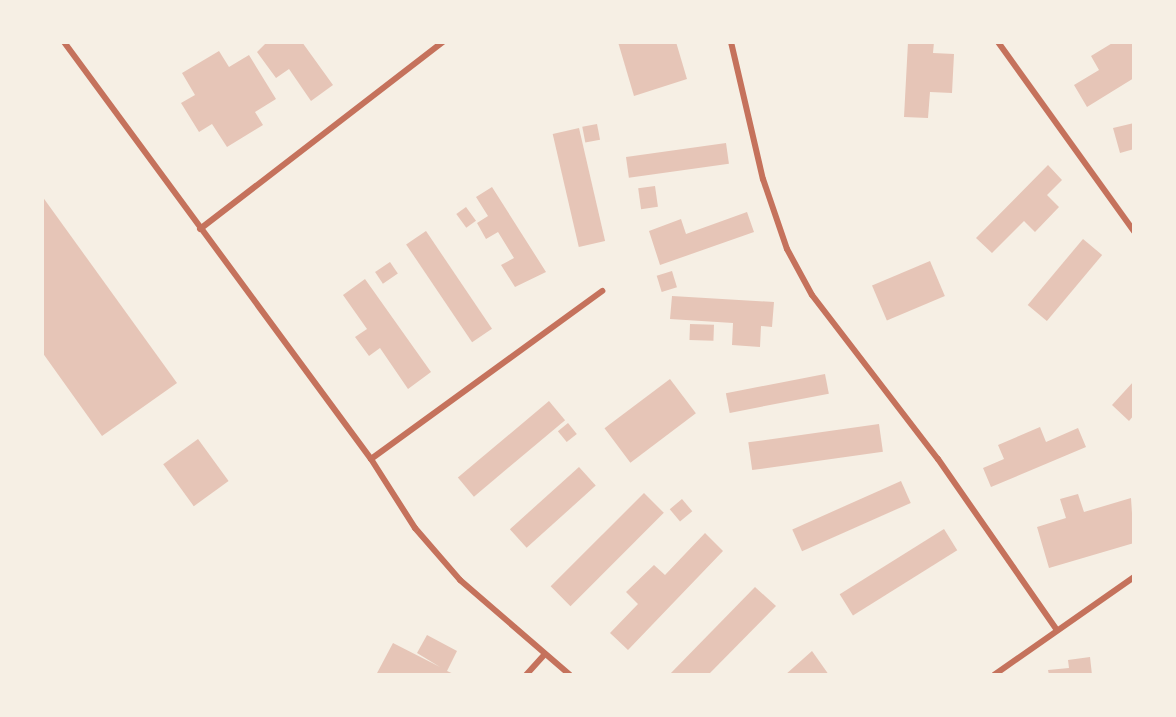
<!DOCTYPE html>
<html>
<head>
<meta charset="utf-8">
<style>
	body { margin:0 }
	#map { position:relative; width:1176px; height:717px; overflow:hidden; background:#f6efe4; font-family:Raleway,sans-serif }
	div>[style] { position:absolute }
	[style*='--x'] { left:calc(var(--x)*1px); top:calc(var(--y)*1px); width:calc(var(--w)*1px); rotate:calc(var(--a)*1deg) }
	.building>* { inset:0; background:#e6c5b7; transform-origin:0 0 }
	.minor>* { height:6px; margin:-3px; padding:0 3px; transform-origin:3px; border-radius:3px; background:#c5725c }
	span { translate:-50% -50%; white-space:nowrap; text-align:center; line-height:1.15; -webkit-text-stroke:6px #f6efe4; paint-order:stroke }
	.frame { position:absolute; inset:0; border:44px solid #f6efe4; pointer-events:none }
</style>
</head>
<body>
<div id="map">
	<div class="building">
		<div style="clip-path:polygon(267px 42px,302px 42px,333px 85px,311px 101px,289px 69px,276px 78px,257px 52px)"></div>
		<div style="clip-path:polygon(618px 42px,676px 42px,687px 79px,634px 96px)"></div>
		<div style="clip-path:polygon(908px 42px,934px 42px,933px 53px,954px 54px,952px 93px,930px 92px,928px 118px,904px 117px)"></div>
		<div style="clip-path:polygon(1114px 42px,1134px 42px,1134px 78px,1087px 107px,1074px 85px,1099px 70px,1091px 56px)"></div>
		<div style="clip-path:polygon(219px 51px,229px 67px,249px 55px,276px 99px,255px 112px,263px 125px,227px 147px,212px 124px,199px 132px,181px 103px,195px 95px,182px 73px)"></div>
		<div style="clip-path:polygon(1134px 123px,1134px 149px,1120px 153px,1113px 128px)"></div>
		<div style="left:597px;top:124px;width:16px;height:15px;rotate:79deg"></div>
		<div style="left:579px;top:128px;width:116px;height:27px;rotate:77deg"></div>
		<div style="left:726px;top:143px;width:21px;height:101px;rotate:82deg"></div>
		<div style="clip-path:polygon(1048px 165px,1062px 180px,1047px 195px,1059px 207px,1035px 232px,1024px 221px,992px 253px,976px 238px)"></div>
		<div style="left:655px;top:186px;width:21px;height:17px;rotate:82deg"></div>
		<div style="clip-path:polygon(492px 187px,546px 272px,515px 287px,501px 265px,514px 258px,498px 232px,486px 239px,477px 223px,488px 216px,476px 197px)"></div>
		<div style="clip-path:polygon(42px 196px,177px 383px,102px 436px,42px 352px)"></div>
		<div style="left:466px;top:207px;width:17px;height:12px;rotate:54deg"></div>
		<div style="clip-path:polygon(747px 212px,754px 232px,660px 265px,649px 231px,681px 219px,686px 234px)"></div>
		<div style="left:426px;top:231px;width:118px;height:24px;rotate:56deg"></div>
		<div style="left:1083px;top:239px;width:25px;height:86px;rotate:40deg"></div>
		<div style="left:930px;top:261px;width:38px;height:63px;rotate:67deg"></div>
		<div style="left:390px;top:262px;width:14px;height:18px;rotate:56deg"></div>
		<div style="left:672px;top:271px;width:17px;height:16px;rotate:73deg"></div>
		<div style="clip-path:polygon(365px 279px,431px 372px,408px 389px,380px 348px,369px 356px,355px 337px,367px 329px,343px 295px)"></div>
		<div style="clip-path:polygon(672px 296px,774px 302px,772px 327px,761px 326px,760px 347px,732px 345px,733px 323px,670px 319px)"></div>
		<div style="left:690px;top:324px;width:24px;height:16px;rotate:2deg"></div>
		<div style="left:825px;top:374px;width:20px;height:101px;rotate:79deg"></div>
		<div style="left:670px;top:379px;width:43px;height:82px;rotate:53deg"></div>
		<div style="clip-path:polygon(1134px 381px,1134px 415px,1129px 421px,1112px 405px)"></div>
		<div style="left:549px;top:401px;width:25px;height:119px;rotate:50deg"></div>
		<div style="left:568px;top:423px;width:14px;height:13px;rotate:51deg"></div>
		<div style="left:879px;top:424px;width:28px;height:132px;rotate:82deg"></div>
		<div style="clip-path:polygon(1040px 427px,1046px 442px,1078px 428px,1086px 447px,991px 487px,983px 468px,1004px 459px,998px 445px)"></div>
		<div style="left:198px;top:439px;width:52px;height:43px;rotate:54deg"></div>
		<div style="left:579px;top:467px;width:25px;height:93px;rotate:48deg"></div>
		<div style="left:901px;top:481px;width:24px;height:119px;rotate:66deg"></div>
		<div style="left:644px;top:493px;width:28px;height:132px;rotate:45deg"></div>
		<div style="clip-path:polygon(1078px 494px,1084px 512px,1131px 498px,1134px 543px,1049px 568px,1037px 527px,1066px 518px,1060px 499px)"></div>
		<div style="left:682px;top:499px;width:16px;height:16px;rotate:50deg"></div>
		<div style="left:944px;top:529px;width:25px;height:123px;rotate:58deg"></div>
		<div style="clip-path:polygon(705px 533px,723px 551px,628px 650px,610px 633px,638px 604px,626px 592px,654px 565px,665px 575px)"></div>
		<div style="clip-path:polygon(755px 587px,776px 606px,708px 675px,669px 675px)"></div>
		<div style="clip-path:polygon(427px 635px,457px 651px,447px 671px,456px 675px,376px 675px,393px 643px,440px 667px,417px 653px)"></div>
		<div style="clip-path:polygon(812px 651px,829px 675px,785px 675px)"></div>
		<div style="clip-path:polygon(1090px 657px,1092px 675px,1049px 675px,1048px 670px,1069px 668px,1068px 660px)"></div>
	</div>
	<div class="minor">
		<div style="--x:64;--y:42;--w:518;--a:53.64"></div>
		<div style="--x:371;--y:459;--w:82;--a:57.5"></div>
		<div style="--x:415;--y:528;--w:69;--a:49.1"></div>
		<div style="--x:460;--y:580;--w:145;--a:40.8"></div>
		<div style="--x:731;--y:42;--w:141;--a:76.9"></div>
		<div style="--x:763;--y:179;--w:74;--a:71.1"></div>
		<div style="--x:787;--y:249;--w:52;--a:61.5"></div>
		<div style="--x:812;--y:295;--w:207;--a:52.5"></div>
		<div style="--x:938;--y:459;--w:208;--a:55.2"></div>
		<div style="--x:998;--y:42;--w:233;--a:54.3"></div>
		<div style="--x:200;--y:229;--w:307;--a:-37.6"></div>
		<div style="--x:371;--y:459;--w:286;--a:-36"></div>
		<div style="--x:526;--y:675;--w:28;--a:-48"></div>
		<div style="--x:994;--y:675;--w:171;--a:-35"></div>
	</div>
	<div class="frame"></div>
</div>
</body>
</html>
